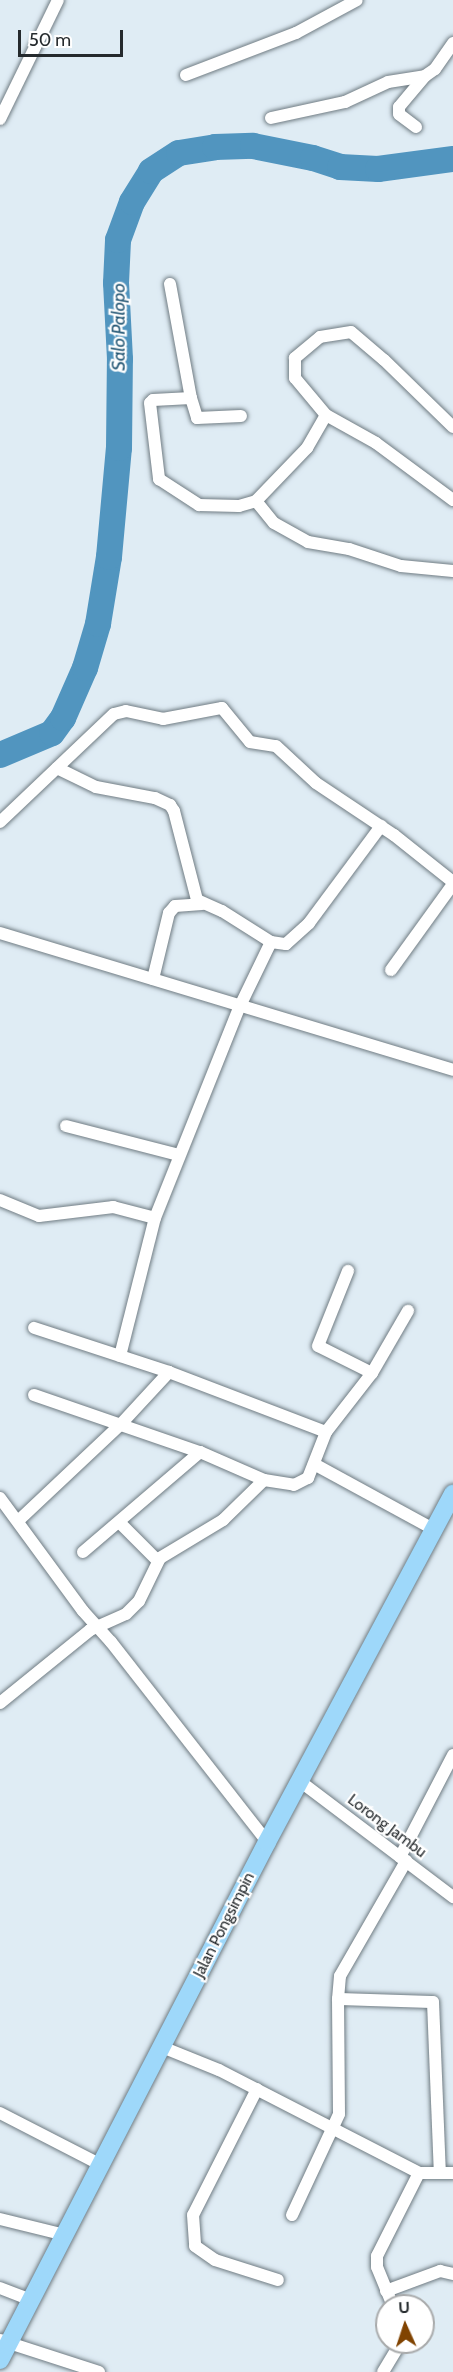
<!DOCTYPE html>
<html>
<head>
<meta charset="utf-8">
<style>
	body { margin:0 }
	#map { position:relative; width:453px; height:2372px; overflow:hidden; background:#dfecf4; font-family:Cabin,sans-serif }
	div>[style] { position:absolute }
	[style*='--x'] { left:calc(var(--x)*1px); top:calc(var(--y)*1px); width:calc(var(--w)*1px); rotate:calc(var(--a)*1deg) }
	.river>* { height:26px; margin:-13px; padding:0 13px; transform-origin:13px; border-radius:13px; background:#5195bf }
	.roads { filter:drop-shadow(0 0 2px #707c83) drop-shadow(0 0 2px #707c83) }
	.minor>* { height:12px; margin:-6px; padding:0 6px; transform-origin:6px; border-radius:6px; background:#fff }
	.primary>* { height:18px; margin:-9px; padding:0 9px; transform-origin:9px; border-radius:9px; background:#9ed8fa }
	span { translate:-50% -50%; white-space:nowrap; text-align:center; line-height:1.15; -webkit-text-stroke:4.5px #fff; paint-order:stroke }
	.street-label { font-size:16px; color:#252a2d }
	.water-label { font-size:18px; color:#205472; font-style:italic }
	.north { position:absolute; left:375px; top:2294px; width:60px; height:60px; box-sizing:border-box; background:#fff; border:2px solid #a8aaab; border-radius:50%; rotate:357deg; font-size:16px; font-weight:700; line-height:24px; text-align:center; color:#252a2d }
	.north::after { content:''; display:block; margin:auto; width:21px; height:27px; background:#804301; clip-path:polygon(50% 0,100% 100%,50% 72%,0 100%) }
	.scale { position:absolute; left:18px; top:30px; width:105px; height:27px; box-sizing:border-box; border:3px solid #252a2d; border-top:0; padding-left:8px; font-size:18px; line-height:21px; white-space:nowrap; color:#252a2d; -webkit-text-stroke:4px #fff; paint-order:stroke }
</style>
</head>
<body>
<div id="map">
	<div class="river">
		<div style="--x:0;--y:755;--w:56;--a:-22.9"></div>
		<div style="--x:52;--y:733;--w:19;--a:-54"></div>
		<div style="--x:63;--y:718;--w:55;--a:-66.3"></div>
		<div style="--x:85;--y:668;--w:46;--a:-73.5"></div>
		<div style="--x:98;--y:624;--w:68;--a:-80.7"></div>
		<div style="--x:109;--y:557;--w:109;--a:-84.8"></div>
		<div style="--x:119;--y:448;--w:89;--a:-89.4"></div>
		<div style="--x:120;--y:359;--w:76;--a:-93"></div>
		<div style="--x:116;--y:283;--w:43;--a:-87.3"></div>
		<div style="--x:118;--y:240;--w:40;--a:-69.8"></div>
		<div style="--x:132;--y:202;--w:36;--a:-58"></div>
		<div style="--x:151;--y:171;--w:33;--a:-33"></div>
		<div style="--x:179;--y:153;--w:36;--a:-9"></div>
		<div style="--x:215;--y:147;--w:38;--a:-2"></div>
		<div style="--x:253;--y:146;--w:61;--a:11.3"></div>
		<div style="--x:313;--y:158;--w:28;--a:18"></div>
		<div style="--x:340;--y:167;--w:38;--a:3"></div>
		<div style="--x:378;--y:169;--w:76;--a:-7.6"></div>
	</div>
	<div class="roads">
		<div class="minor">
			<div style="--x:186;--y:75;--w:118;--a:-20.9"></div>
			<div style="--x:296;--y:33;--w:69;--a:-28.4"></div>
			<div style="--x:271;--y:118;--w:76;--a:-12.2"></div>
			<div style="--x:345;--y:102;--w:47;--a:-24.9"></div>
			<div style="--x:388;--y:82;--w:37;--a:-9"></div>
			<div style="--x:0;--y:119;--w:132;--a:-64"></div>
			<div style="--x:416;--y:127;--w:21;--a:-143"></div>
			<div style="--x:399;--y:114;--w:7;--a:-90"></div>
			<div style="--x:399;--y:107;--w:40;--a:-50"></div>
			<div style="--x:425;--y:76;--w:12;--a:-35"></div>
			<div style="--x:435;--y:69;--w:32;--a:-55"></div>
			<div style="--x:170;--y:284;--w:116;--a:79.6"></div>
			<div style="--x:191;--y:398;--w:38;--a:177"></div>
			<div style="--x:153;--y:400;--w:4;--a:135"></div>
			<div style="--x:150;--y:403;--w:77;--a:83.2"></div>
			<div style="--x:159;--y:479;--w:48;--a:33"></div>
			<div style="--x:199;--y:505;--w:40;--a:1.4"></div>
			<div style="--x:239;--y:506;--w:18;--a:-16"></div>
			<div style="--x:256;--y:501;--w:28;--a:51"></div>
			<div style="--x:274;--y:523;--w:39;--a:29"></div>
			<div style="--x:308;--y:542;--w:42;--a:9.7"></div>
			<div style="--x:349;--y:549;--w:55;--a:18.1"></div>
			<div style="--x:401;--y:566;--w:52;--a:5.5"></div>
			<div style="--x:191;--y:398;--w:21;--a:73"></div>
			<div style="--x:197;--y:418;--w:44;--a:-2.6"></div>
			<div style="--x:453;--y:427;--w:96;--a:-135.8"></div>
			<div style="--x:384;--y:360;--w:43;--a:-139.7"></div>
			<div style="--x:351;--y:332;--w:31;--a:171"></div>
			<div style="--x:320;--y:337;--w:33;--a:140"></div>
			<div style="--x:295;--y:358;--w:20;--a:90"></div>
			<div style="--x:295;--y:378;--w:48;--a:50"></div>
			<div style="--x:326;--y:415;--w:57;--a:29.2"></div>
			<div style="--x:376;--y:443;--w:96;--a:36.5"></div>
			<div style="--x:256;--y:501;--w:74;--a:-46.1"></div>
			<div style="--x:307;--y:448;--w:38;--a:-60"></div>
			<div style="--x:57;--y:768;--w:43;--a:26"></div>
			<div style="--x:96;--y:787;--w:60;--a:10.6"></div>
			<div style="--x:155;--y:798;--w:17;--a:25"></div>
			<div style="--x:170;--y:805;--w:7;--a:56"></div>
			<div style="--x:174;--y:811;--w:92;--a:75.5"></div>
			<div style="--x:197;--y:900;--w:27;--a:24"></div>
			<div style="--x:222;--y:911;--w:58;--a:32.3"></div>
			<div style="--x:0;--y:822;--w:157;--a:-43.5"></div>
			<div style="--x:114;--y:714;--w:12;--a:-14"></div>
			<div style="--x:126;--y:711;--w:38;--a:12"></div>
			<div style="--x:163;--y:719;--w:60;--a:-10.6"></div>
			<div style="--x:222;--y:708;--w:44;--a:50.5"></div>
			<div style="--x:250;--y:742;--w:26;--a:9"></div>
			<div style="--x:276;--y:746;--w:54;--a:42.8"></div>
			<div style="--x:316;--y:783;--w:94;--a:33.7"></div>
			<div style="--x:394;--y:835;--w:75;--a:38.5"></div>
			<div style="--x:0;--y:933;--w:473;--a:16.8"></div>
			<div style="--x:391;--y:970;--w:106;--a:-54.2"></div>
			<div style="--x:153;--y:979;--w:68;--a:-76.4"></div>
			<div style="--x:169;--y:913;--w:9;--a:-49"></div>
			<div style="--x:175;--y:906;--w:27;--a:-4"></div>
			<div style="--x:66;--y:1126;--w:117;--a:14.4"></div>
			<div style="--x:0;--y:1200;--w:42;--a:22.3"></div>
			<div style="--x:39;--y:1216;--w:75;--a:-6.9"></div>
			<div style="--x:113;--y:1207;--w:43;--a:14.7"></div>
			<div style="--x:155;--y:1218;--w:228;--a:-68.2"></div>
			<div style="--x:240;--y:1006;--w:71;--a:-64.2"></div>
			<div style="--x:271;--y:942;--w:15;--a:8"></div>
			<div style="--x:286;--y:944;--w:31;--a:-42"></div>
			<div style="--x:309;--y:923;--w:121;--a:-53.4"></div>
			<div style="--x:120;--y:1356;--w:142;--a:-75.8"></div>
			<div style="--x:372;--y:1373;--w:72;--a:-59.9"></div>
			<div style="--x:34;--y:1395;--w:176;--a:19"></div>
			<div style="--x:200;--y:1452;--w:70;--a:23.6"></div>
			<div style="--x:264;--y:1480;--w:30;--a:9"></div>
			<div style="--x:294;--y:1485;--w:16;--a:-27"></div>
			<div style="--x:308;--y:1478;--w:49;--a:-68.6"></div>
			<div style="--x:326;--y:1432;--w:168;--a:-159.1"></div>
			<div style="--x:169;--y:1372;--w:142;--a:-161.9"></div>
			<div style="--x:326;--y:1432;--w:75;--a:-52.1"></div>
			<div style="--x:372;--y:1373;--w:60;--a:-153.4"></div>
			<div style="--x:318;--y:1346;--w:81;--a:-68.2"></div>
			<div style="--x:314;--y:1464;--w:136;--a:28.6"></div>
			<div style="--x:0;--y:1498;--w:140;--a:53.7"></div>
			<div style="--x:83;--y:1611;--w:42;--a:47.9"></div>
			<div style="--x:111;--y:1642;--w:254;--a:52"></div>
			<div style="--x:18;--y:1521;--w:141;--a:-43.3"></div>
			<div style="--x:121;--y:1424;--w:71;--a:-47.3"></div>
			<div style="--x:119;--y:1522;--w:55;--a:45"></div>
			<div style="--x:83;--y:1552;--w:154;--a:-40.5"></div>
			<div style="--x:0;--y:1703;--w:116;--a:-39"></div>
			<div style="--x:90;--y:1630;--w:39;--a:-24"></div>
			<div style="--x:126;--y:1614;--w:18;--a:-45"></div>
			<div style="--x:139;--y:1601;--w:48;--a:-64"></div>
			<div style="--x:160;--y:1558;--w:74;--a:-31.1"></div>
			<div style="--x:223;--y:1520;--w:57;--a:-44.3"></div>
			<div style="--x:301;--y:1782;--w:191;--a:37.1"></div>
			<div style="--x:400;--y:1857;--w:115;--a:-62.5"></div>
			<div style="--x:338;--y:1999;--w:95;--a:1.8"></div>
			<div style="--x:433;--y:2002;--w:171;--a:87.7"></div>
			<div style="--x:162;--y:2047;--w:61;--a:22"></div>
			<div style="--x:219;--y:2070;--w:225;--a:27.2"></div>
			<div style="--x:419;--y:2173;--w:34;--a:0"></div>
			<div style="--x:257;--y:2089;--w:141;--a:116.9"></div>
			<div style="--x:193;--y:2215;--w:31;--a:86"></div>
			<div style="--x:195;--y:2246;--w:24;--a:35"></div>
			<div style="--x:215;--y:2260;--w:66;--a:17.6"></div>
			<div style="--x:0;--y:2113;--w:114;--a:27.2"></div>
			<div style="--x:292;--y:2215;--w:111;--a:-65"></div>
			<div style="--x:339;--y:2114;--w:115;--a:-90.5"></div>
			<div style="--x:338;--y:1999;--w:23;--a:-85"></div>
			<div style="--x:340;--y:1976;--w:133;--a:-60.1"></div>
			<div style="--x:0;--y:2219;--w:67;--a:13.8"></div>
			<div style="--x:0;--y:2288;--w:33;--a:21"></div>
			<div style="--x:386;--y:2291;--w:58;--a:-20.3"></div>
			<div style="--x:440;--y:2271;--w:13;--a:13"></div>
			<div style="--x:393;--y:2306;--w:42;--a:-112.3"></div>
			<div style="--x:377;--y:2267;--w:11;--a:-90"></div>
			<div style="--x:377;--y:2256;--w:93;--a:-63.2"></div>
			<div style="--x:0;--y:2340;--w:104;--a:17.9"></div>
			<div style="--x:383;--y:2372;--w:35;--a:-59"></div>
		</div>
		<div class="primary">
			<div style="--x:0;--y:2360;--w:583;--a:-62.73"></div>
			<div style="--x:267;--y:1842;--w:395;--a:-61.9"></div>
		</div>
	</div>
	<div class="street-label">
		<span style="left:387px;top:1826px;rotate:37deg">Lorong Jambu</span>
		<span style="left:224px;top:1925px;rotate:-63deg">Jalan Pongsimpin</span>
	</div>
	<div class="water-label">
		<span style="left:119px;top:327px;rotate:-90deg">Salo Palopo</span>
	</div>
	<div class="north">U</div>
	<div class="scale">50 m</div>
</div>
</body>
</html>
